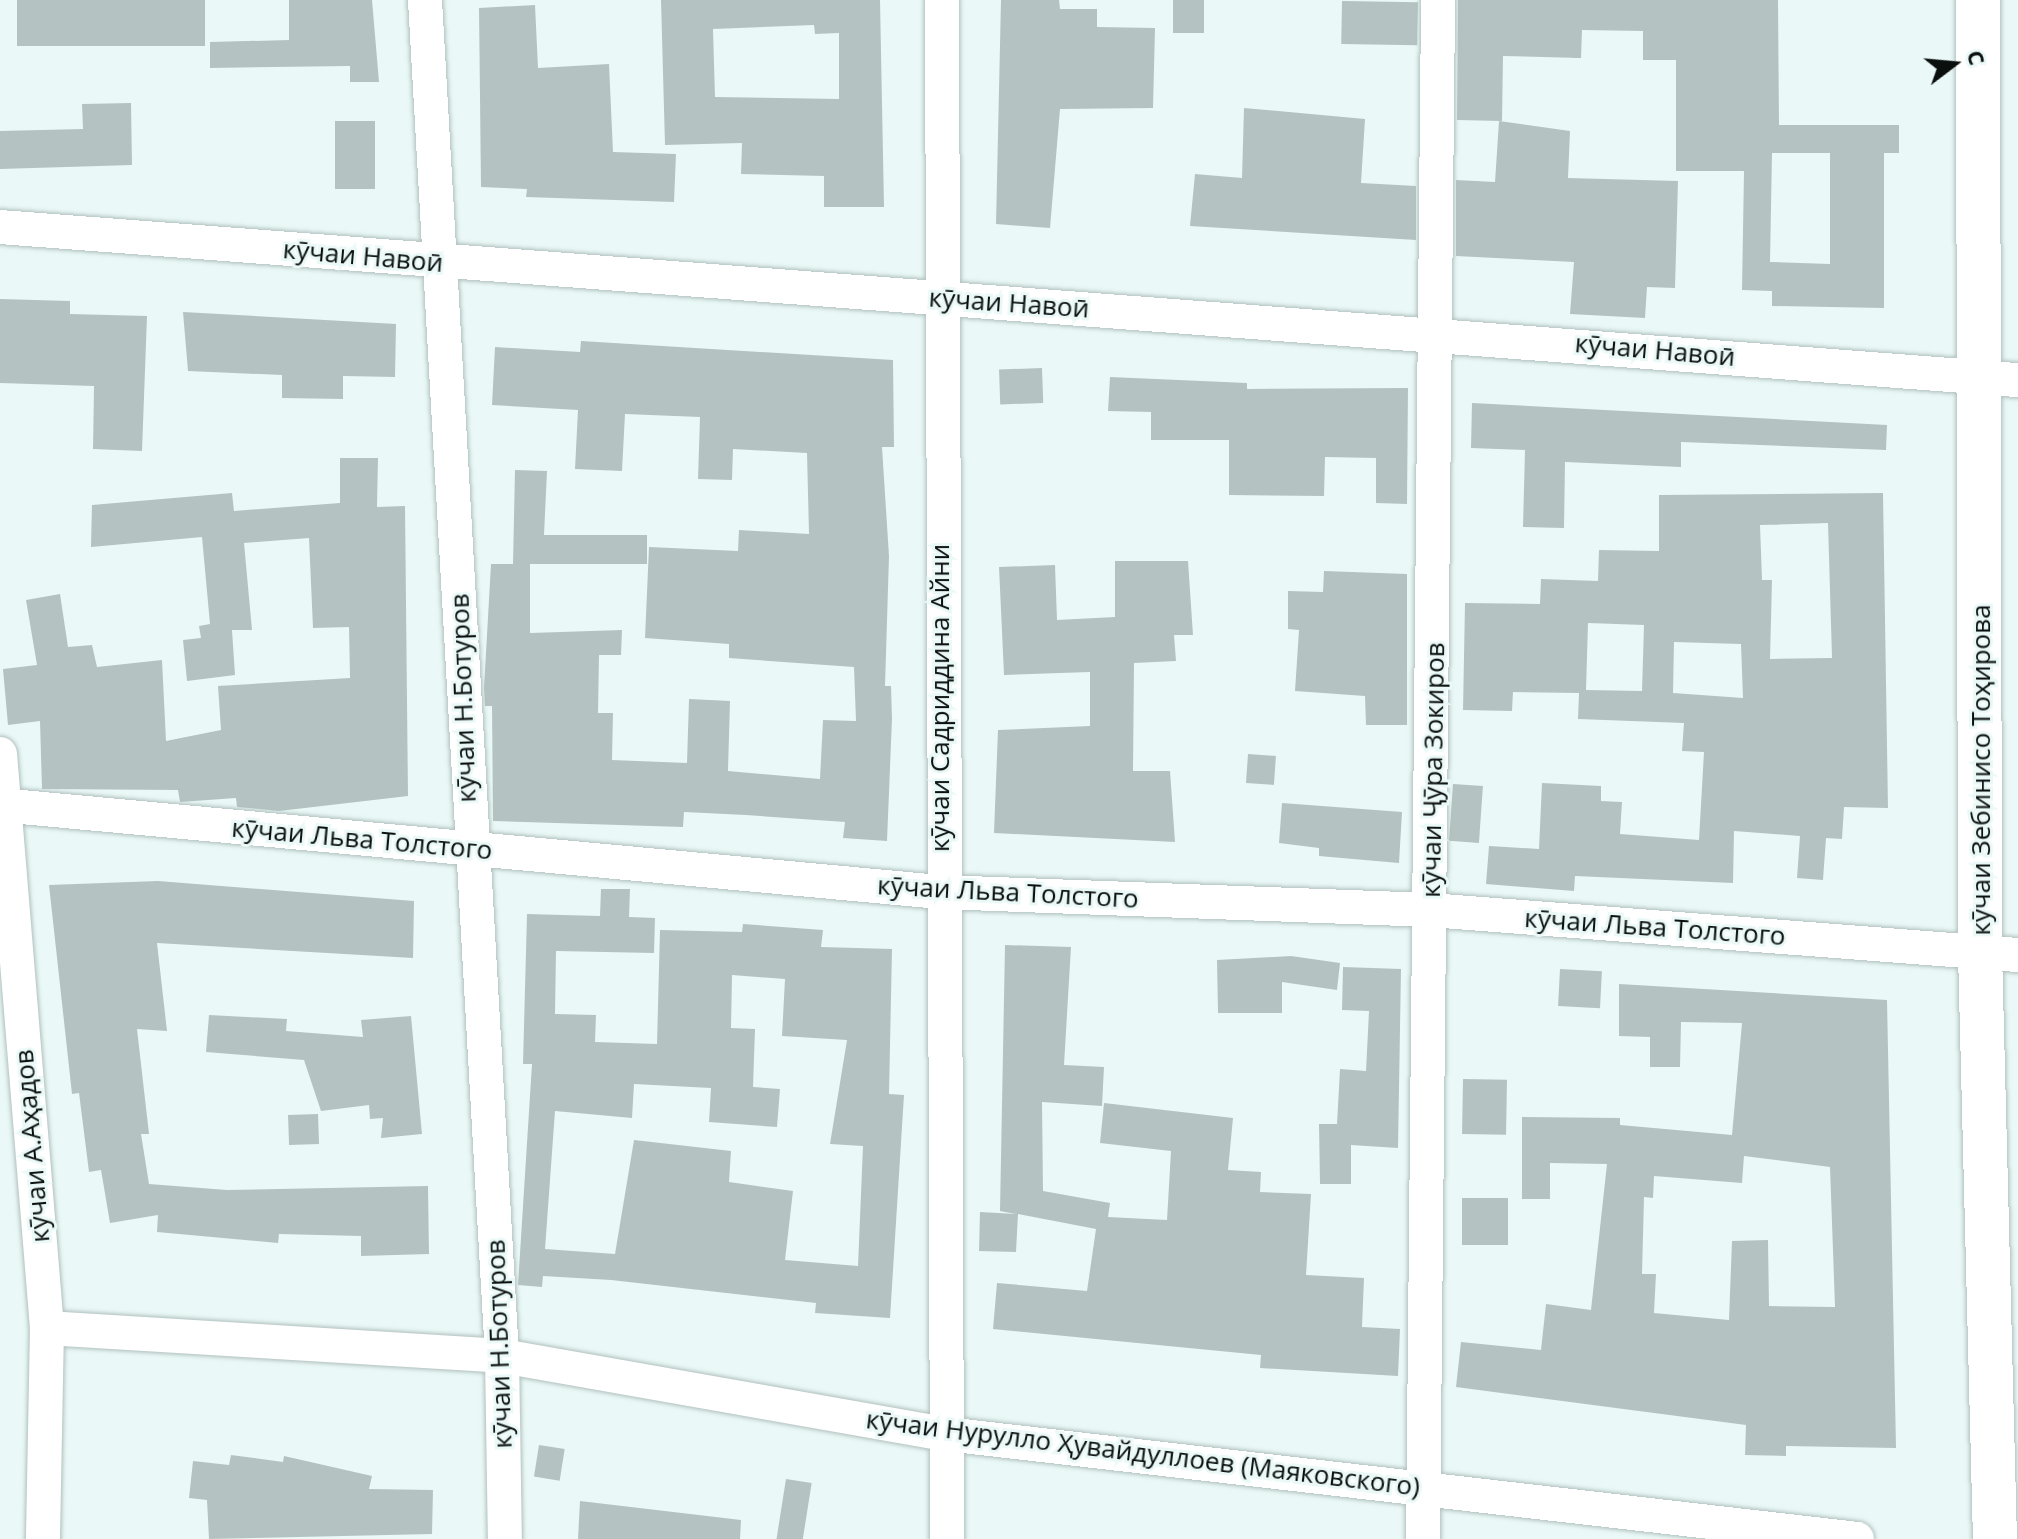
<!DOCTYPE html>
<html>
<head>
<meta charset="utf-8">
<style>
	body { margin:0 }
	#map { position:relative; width:2018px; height:1539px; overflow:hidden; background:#eaf9f7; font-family:"Open Sans",sans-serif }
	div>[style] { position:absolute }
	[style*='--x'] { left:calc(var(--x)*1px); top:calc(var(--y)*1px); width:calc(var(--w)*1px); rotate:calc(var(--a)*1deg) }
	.building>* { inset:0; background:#b4c3c1; transform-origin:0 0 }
	.roads { filter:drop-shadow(0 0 2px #b1c0be) drop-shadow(0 0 2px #b1c0be) }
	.minor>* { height:34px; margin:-17px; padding:0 17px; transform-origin:17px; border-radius:17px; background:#fff }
	.secondary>* { height:44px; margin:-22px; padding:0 22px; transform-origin:22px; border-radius:22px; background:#fff }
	span { translate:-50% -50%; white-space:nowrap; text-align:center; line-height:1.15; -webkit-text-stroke:6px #eaf9f7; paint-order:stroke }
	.street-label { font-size:26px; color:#0b100f }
	.north { position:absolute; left:1914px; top:24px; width:80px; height:80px; -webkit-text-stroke:6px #eaf9f7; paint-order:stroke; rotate:74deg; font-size:22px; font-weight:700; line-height:32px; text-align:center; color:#0b100f }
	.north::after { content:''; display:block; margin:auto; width:28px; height:36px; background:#0b100f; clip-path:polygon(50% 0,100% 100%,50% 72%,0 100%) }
</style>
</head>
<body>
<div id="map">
	<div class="building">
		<div style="left:17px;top:0;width:188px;height:46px"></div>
		<div style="clip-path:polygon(289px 0,372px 0,379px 82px,350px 82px,350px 66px,210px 68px,210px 42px,289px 40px)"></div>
		<div style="clip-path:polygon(evenodd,661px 0,880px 0,884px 207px,824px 207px,824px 176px,741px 174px,742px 143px,665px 145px,661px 0,814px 25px,815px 34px,839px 33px,839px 99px,715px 97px,713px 29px,814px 25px)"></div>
		<div style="clip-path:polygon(1001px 0,1059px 0,1060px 9px,1097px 9px,1097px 27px,1155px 28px,1153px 108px,1060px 109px,1050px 228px,996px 224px)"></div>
		<div style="left:1173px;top:0;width:31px;height:33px"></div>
		<div style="clip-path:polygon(evenodd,1458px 0,1778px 0,1779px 125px,1899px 125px,1899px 153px,1884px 153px,1884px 308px,1772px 306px,1772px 291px,1742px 290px,1744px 171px,1676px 171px,1676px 60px,1643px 60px,1643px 31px,1582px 30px,1581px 58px,1503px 56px,1502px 121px,1457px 120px,1458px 0,1772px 153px,1830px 153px,1830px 264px,1770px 262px,1772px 153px)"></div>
		<div style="left:1342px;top:1px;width:76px;height:43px;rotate:1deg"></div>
		<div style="clip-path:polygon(535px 5px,538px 68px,609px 64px,613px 152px,676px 154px,674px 202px,526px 197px,527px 189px,481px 187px,479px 8px)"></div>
		<div style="clip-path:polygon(131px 103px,132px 165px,0 169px,0 131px,83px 129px,82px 104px)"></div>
		<div style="clip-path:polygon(1244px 108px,1365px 119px,1361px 183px,1416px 186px,1416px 240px,1190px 226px,1195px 174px,1242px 178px)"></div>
		<div style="left:335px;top:121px;width:40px;height:68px"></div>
		<div style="clip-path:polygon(1499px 121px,1570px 131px,1568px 178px,1678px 181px,1675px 288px,1647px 287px,1645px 318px,1570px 314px,1574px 262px,1456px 256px,1456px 180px,1495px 182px)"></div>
		<div style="clip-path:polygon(0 299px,70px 301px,70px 314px,147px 316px,142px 451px,93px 449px,94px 386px,0 383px)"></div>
		<div style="clip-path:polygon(183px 312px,396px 324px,395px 377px,343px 376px,343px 399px,282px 398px,282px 375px,188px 371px)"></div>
		<div style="clip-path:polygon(581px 341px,893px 360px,894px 447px,882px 447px,889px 556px,885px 686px,891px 686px,892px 719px,887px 841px,843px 838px,845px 822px,746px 815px,684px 812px,683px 827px,493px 821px,492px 706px,485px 706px,484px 688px,491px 564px,513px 564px,515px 470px,547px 471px,544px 535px,647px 535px,647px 564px,530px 564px,530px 633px,622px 630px,621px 655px,599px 655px,598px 713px,613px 713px,612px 760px,687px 763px,689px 699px,730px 701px,728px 771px,820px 779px,823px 720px,856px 721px,854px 667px,729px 658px,729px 644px,645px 638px,649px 547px,738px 551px,739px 530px,809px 534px,807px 453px,733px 449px,732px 480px,698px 479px,700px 417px,625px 414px,622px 471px,575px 469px,578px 410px,492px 405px,495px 347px,580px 352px)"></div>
		<div style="left:1042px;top:368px;width:35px;height:43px;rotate:88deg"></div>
		<div style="clip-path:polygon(1110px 377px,1247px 383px,1247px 389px,1408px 388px,1407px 504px,1376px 503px,1376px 458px,1325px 457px,1324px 496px,1229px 495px,1229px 440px,1151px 440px,1151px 412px,1108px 411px)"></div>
		<div style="clip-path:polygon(1472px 403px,1887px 425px,1886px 450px,1681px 442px,1681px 467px,1565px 462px,1564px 528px,1523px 527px,1525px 450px,1471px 448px)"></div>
		<div style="clip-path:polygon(340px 458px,378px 458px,377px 507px,405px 506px,408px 796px,279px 811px,237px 807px,236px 798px,180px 802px,178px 790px,42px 789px,40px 721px,8px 725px,3px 669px,37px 665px,26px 600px,60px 594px,68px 647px,92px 645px,97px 667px,162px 660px,166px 741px,221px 730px,218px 686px,350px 678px,349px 627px,313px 628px,309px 538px,244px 543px,252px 630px,232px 630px,235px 675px,187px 681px,183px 640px,201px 638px,199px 626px,210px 624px,202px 537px,91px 547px,92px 505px,232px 493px,234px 511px,340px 503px)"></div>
		<div style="clip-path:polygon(evenodd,1883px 493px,1888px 808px,1844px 807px,1842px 839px,1826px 838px,1823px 880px,1797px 878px,1800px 836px,1734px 831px,1733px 883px,1575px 876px,1574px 891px,1486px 884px,1489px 846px,1539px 849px,1542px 783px,1601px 786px,1601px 801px,1622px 802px,1620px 834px,1699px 840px,1704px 752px,1682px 751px,1684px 723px,1578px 719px,1579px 693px,1513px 692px,1512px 711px,1463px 710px,1465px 603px,1540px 604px,1541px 579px,1598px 581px,1599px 550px,1659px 551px,1659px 495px,1883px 493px,1828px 523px,1832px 658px,1770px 659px,1772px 580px,1762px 580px,1760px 525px,1828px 523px,1883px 493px,1588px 623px,1644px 625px,1642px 691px,1586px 690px,1588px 623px,1883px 493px,1674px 642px,1741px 644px,1743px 698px,1673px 693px,1674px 642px)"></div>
		<div style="clip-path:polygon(1115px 561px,1188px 561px,1193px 635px,1174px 635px,1176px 661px,1134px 663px,1133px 771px,1170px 771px,1175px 842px,994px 833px,998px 730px,1090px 726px,1090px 672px,1004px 675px,999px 567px,1055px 565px,1057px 620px,1115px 617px)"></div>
		<div style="clip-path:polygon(1324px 571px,1407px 574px,1407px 725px,1366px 725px,1365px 696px,1295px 691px,1299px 630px,1288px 629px,1288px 591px,1323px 592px)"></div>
		<div style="left:1248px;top:754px;width:28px;height:29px;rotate:4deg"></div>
		<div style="left:1453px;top:784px;width:30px;height:57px;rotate:4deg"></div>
		<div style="clip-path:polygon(1282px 803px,1402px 812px,1399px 863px,1319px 856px,1319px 848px,1279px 843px)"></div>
		<div style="clip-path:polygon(158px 881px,414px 901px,413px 958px,157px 943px,167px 1031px,137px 1029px,149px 1134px,141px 1134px,149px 1184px,227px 1190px,428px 1186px,429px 1254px,361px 1256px,361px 1236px,279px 1234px,278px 1243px,157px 1232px,158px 1215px,110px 1223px,101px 1170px,89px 1172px,79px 1093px,72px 1094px,49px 885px)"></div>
		<div style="clip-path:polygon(evenodd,601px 889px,630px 889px,629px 917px,655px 918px,654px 953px,556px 951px,555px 1014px,596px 1015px,595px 1042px,657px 1044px,660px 930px,742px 932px,743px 924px,823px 930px,821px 947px,892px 949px,889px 1094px,904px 1095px,890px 1318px,815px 1313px,816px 1303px,611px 1280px,543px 1276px,542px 1287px,518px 1285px,532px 1064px,523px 1064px,527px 914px,600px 916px,601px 889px,732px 975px,785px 979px,782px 1036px,847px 1040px,830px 1144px,863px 1146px,858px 1266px,785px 1260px,793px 1191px,729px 1182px,731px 1151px,634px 1140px,615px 1254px,545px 1249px,555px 1111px,632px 1118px,634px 1084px,711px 1088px,709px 1122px,777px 1127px,780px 1089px,753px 1087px,755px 1029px,731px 1028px,732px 975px)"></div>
		<div style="clip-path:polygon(1005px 945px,1071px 947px,1064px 1065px,1104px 1067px,1102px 1106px,1042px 1102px,1043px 1191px,1110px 1203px,1108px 1217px,1167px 1220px,1171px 1151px,1100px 1143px,1104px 1103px,1233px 1118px,1228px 1170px,1261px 1172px,1260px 1192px,1311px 1194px,1306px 1275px,1364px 1278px,1362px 1327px,1400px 1329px,1398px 1376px,1260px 1368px,1261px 1355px,993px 1329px,997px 1283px,1087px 1291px,1096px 1229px,1018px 1214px,1016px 1252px,979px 1251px,980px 1212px,1016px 1214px,1000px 1211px)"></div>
		<div style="clip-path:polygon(1291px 956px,1340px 963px,1337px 990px,1282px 982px,1282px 1013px,1218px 1013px,1217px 960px)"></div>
		<div style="clip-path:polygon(1343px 967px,1401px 969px,1398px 1148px,1351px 1145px,1351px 1184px,1320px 1184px,1319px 1124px,1337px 1124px,1340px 1069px,1366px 1071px,1369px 1011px,1342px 1010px)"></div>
		<div style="left:1560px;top:969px;width:42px;height:37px;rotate:3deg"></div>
		<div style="clip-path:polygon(evenodd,1619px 984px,1887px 1000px,1896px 1448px,1786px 1446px,1786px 1456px,1745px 1455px,1746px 1425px,1456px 1387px,1461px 1342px,1541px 1350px,1546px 1304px,1591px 1310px,1607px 1164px,1550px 1163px,1550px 1199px,1522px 1199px,1522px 1117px,1620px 1118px,1620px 1125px,1732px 1135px,1742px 1023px,1681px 1022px,1680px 1067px,1650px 1067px,1650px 1037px,1619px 1036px,1619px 984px,1744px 1156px,1830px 1167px,1835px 1307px,1769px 1306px,1768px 1240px,1732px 1241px,1729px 1320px,1654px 1313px,1656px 1274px,1642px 1274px,1644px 1197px,1653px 1198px,1654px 1176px,1742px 1183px,1744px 1156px)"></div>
		<div style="clip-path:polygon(209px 1015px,287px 1019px,286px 1031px,363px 1037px,361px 1020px,411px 1016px,422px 1134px,381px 1138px,383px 1118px,370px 1119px,369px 1105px,321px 1111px,304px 1060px,206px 1052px)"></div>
		<div style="left:1463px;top:1079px;width:44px;height:55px;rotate:1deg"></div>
		<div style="left:318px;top:1114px;width:30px;height:30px;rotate:88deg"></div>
		<div style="left:1462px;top:1198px;width:46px;height:47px"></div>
		<div style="left:539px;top:1445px;width:26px;height:32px;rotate:9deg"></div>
		<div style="clip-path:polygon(231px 1455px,283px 1462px,284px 1456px,372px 1476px,369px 1489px,433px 1490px,432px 1534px,209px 1539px,207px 1500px,189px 1498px,193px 1461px,229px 1465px)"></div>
		<div style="left:786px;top:1479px;width:26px;height:61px;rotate:9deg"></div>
		<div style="clip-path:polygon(580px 1501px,741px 1520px,740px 1539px,578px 1539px)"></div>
	</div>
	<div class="roads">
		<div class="minor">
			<div style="--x:425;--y:0;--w:1358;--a:86.75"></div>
			<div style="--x:502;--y:1356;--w:183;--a:89.1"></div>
			<div style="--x:942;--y:0;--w:1539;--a:89.81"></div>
			<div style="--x:0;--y:227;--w:2024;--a:4.34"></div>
			<div style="--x:0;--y:754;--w:576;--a:85.32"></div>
			<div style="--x:47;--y:1328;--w:211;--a:91.1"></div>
			<div style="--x:0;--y:805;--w:944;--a:5.29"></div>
			<div style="--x:940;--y:892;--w:490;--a:2.1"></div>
			<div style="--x:1430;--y:910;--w:590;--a:4.38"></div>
			<div style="--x:47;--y:1328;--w:456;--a:3.5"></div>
			<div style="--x:502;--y:1356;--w:451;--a:10"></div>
			<div style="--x:946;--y:1434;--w:917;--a:6.57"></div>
			<div style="--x:1423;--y:1539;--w:1539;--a:-89.44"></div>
		</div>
		<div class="secondary">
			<div style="--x:1978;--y:0;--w:952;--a:89.88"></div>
			<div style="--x:1980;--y:952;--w:587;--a:88.54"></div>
		</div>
	</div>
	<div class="street-label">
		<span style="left:363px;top:256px;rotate:5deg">кӯчаи Навоӣ</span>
		<span style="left:1009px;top:303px;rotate:4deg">кӯчаи Навоӣ</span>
		<span style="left:1655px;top:350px;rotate:5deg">кӯчаи Навоӣ</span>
		<span style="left:463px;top:698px;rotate:-92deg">кӯчаи Н.Ботуров</span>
		<span style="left:940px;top:698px;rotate:-90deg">кӯчаи Садриддина Айни</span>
		<span style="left:1433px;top:770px;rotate:-89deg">кӯчаи Ҷӯра Зокиров</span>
		<span style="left:1981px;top:770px;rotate:-90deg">кӯчаи Зебинисо Тоҳирова</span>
		<span style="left:362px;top:839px;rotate:5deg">кӯчаи Льва Толстого</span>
		<span style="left:1008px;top:892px;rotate:3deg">кӯчаи Льва Толстого</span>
		<span style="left:1655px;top:927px;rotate:4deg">кӯчаи Льва Толстого</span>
		<span style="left:32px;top:1146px;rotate:-95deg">кӯчаи А.Аҳадов</span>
		<span style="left:499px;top:1344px;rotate:-92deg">кӯчаи Н.Ботуров</span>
		<span style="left:1143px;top:1453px;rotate:7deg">кӯчаи Нурулло Ҳувайдуллоев (Маяковского)</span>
	</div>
	<div class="north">С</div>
</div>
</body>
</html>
